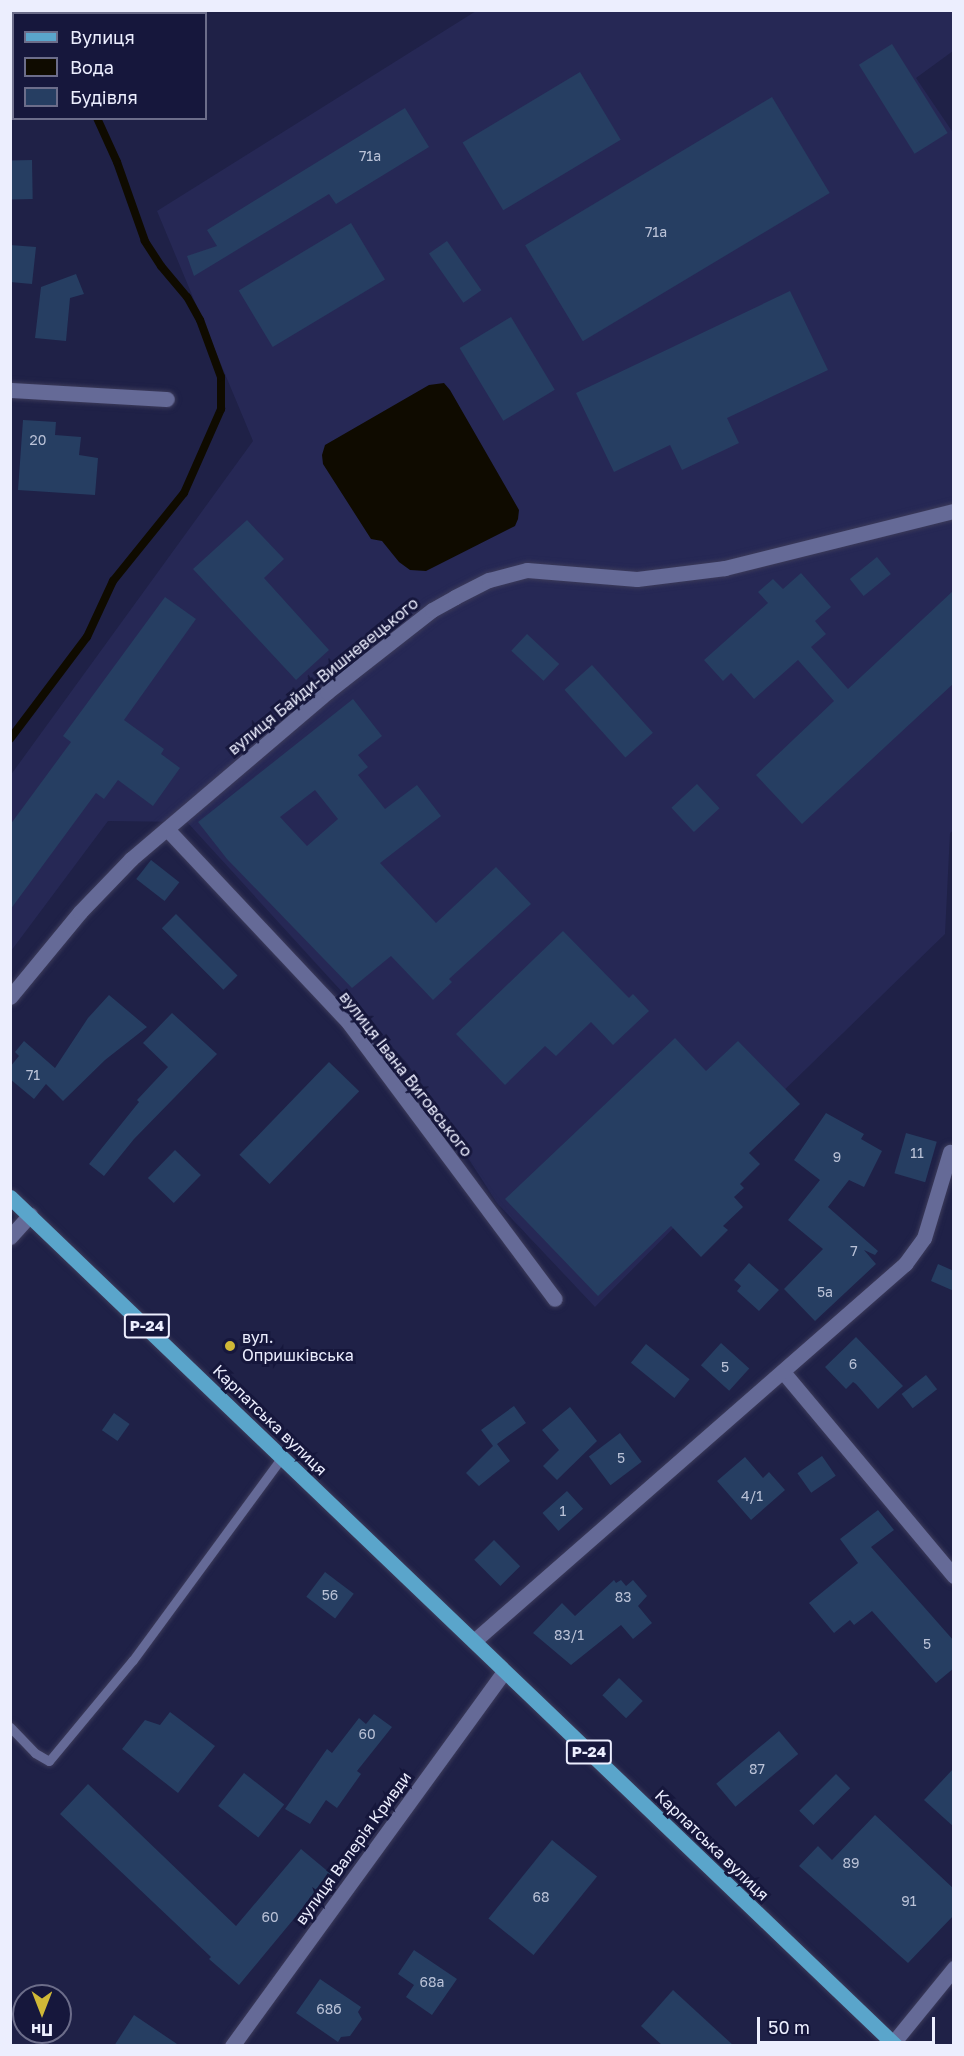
<!DOCTYPE html>
<html>
<head>
<meta charset="utf-8">
<style>
	body { margin:0 }
	#map { position:relative; width:964px; height:2056px; overflow:hidden; background:#1f2147; font-family:"Golos Text",sans-serif }
	div>[style] { position:absolute }
	[style*='--x'] { left:calc(var(--x)*1px); top:calc(var(--y)*1px); width:calc(var(--w)*1px); rotate:calc(var(--a)*1deg) }
	.built>* { inset:0; background:#262855 }
	.water>* { inset:0; background:#0f0b00 }
	.stream>* { height:8px; margin:-4px; padding:0 4px; transform-origin:4px; border-radius:4px; background:#0f0b00 }
	.building>* { inset:0; background:#263e62; transform-origin:0 0 }
	.roads { filter:drop-shadow(0 0 2px #3c3b5a) drop-shadow(0 0 2px #3c3b5a) }
	.lane>* { height:9px; margin:-4.5px; padding:0 4.5px; transform-origin:4.5px; border-radius:4.5px; background:#656a97 }
	.street>* { height:15px; margin:-7.5px; padding:0 7.5px; transform-origin:7.5px; border-radius:7.5px; background:#656a97 }
	.primary>* { height:15px; margin:-7.5px; padding:0 7.5px; transform-origin:7.5px; border-radius:7.5px; background:#5aa5cb }
	.dots>* { width:16px; height:16px; translate:-50% -50%; box-sizing:border-box; border:3px solid #16173c; border-radius:50% }
	span { translate:-50% -50%; white-space:nowrap; text-align:center; line-height:1.15; -webkit-text-stroke:6px #16173c; paint-order:stroke }
	.number-label { font-size:14px; color:#bac2d7 }
	.number-label span { -webkit-text-stroke-width:0 }
	.shield-label span { padding:2px 4px; background:#16173c; border:2px solid; border-radius:4px; -webkit-text-stroke-width:0 }
	.shield-label { font-size:15px; color:#eceefe; font-weight:700 }
	.street-label { font-size:16px; color:#eceefe }
	.poi-label { font-size:16px; color:#eceefe }
	.left { translate:0 -50%; text-align:left }
	.frame { position:absolute; inset:0; border:12px solid #eceefe; pointer-events:none }
	.legend { position:absolute; left:12px; top:12px; width:195px; height:108px; box-sizing:border-box; background:#16173c; border:2px solid #6c6d8a; margin:0; padding:8px 10px; list-style:none; font-size:18px; color:#eceefe }
	.legend li { display:flex; align-items:center; gap:12px; height:30px }
	.legend b { width:30px; border:2px solid #6c6d8a }
	.north { position:absolute; left:12px; top:1984px; width:60px; height:60px; box-sizing:border-box; background:#16173c; border:2px solid #6c6d8a; border-radius:50%; rotate:180deg; font-size:16px; font-weight:700; line-height:24px; text-align:center; color:#eceefe }
	.north::after { content:''; display:block; margin:auto; width:21px; height:27px; background:#d0b837; clip-path:polygon(50% 0,100% 100%,50% 72%,0 100%) }
	.scale { position:absolute; left:757px; top:2017px; width:178px; height:27px; box-sizing:border-box; border:3px solid #eceefe; border-top:0; padding-left:8px; font-size:18px; line-height:21px; white-space:nowrap; color:#eceefe; -webkit-text-stroke:4px #16173c; paint-order:stroke }
</style>
</head>
<body>
<div id="map">
	<div class="built">
		<div style="clip-path:polygon(476px 11px,953px 11px,953px 51px,916px 78px,954px 134px,954px 830px,950px 833px,945px 934px,740px 1133px,748px 1153px,595px 1307px,497px 1203px,407px 1063px,187px 822px,108px 821px,11px 951px,10px 776px,253px 441px,157px 211px)"></div>
	</div>
	<div class="water">
		<div style="clip-path:polygon(444px 383px,450px 390px,519px 510px,518px 519px,515px 526px,426px 571px,410px 570px,399px 562px,382px 541px,371px 539px,323px 464px,322px 455px,325px 445px,429px 385px)"></div>
	</div>
	<div class="stream">
		<div style="--x:44;--y:10;--w:4;--a:63"></div>
		<div style="--x:10;--y:739;--w:128;--a:-53"></div>
		<div style="--x:87;--y:637;--w:62;--a:-65.1"></div>
		<div style="--x:113;--y:581;--w:113;--a:-51.1"></div>
		<div style="--x:184;--y:493;--w:92;--a:-66.2"></div>
		<div style="--x:221;--y:409;--w:32;--a:-90"></div>
		<div style="--x:221;--y:377;--w:61;--a:-110.2"></div>
		<div style="--x:200;--y:320;--w:26;--a:-119"></div>
		<div style="--x:187;--y:297;--w:40;--a:-130"></div>
		<div style="--x:161;--y:266;--w:30;--a:-123"></div>
		<div style="--x:145;--y:241;--w:84;--a:-109.5"></div>
		<div style="--x:117;--y:162;--w:48;--a:-114.4"></div>
	</div>
	<div class="building">
		<div style="left:892px;top:44px;width:105px;height:39px;rotate:58deg"></div>
		<div style="left:580px;top:72px;width:79px;height:137px;rotate:59deg"></div>
		<div style="left:772px;top:97px;width:112px;height:288px;rotate:59deg"></div>
		<div style="clip-path:polygon(405px 108px,429px 147px,336px 204px,329px 194px,194px 276px,187px 256px,217px 246px,207px 230px)"></div>
		<div style="left:32px;top:160px;width:39px;height:22px;rotate:89deg"></div>
		<div style="left:351px;top:223px;width:66px;height:131px;rotate:59deg"></div>
		<div style="left:447px;top:241px;width:60px;height:22px;rotate:55deg"></div>
		<div style="clip-path:polygon(10px 245px,36px 247px,32px 284px,10px 282px)"></div>
		<div style="clip-path:polygon(76px 274px,84px 294px,70px 298px,66px 341px,35px 338px,41px 287px)"></div>
		<div style="clip-path:polygon(790px 291px,828px 370px,727px 418px,739px 443px,682px 470px,670px 445px,614px 472px,576px 393px)"></div>
		<div style="left:511px;top:317px;width:85px;height:60px;rotate:59deg"></div>
		<div style="clip-path:polygon(23px 420px,56px 422px,55px 435px,81px 437px,79px 455px,98px 458px,95px 495px,18px 490px)"></div>
		<div style="clip-path:polygon(247px 520px,284px 559px,264px 578px,329px 650px,296px 680px,193px 569px)"></div>
		<div style="left:877px;top:557px;width:22px;height:35px;rotate:51deg"></div>
		<div style="clip-path:polygon(801px 573px,831px 607px,815px 621px,826px 634px,811px 647px,848px 689px,954px 590px,954px 683px,802px 824px,756px 775px,834px 701px,798px 660px,754px 699px,731px 673px,723px 681px,704px 660px,768px 603px,758px 592px,773px 579px,783px 589px)"></div>
		<div style="clip-path:polygon(165px 597px,196px 619px,124px 720px,164px 749px,161px 754px,180px 768px,153px 806px,118px 780px,104px 799px,96px 793px,10px 910px,10px 825px,71px 742px,63px 736px)"></div>
		<div style="left:527px;top:634px;width:44px;height:23px;rotate:43deg"></div>
		<div style="left:592px;top:665px;width:91px;height:37px;rotate:48deg"></div>
		<div style="clip-path:polygon(evenodd,353px 699px,382px 736px,358px 755px,368px 767px,358px 775px,385px 809px,417px 785px,441px 816px,380px 863px,436px 923px,496px 867px,531px 904px,449px 979px,452px 982px,433px 1000px,391px 956px,352px 988px,227px 859px,198px 822px,353px 699px,315px 790px,338px 819px,307px 846px,280px 817px,315px 790px)"></div>
		<div style="left:697px;top:784px;width:33px;height:35px;rotate:47deg"></div>
		<div style="left:151px;top:860px;width:36px;height:24px;rotate:38deg"></div>
		<div style="left:176px;top:914px;width:87px;height:20px;rotate:45deg"></div>
		<div style="clip-path:polygon(563px 931px,629px 998px,633px 994px,649px 1011px,613px 1045px,591px 1022px,556px 1056px,545px 1046px,505px 1085px,456px 1034px)"></div>
		<div style="clip-path:polygon(109px 995px,147px 1027px,105px 1060px,63px 1101px,46px 1084px,34px 1099px,10px 1079px,10px 1067px,19px 1056px,15px 1052px,24px 1041px,55px 1068px,88px 1018px)"></div>
		<div style="clip-path:polygon(172px 1013px,217px 1054px,134px 1139px,104px 1176px,89px 1164px,139px 1102px,137px 1100px,168px 1067px,143px 1043px)"></div>
		<div style="clip-path:polygon(675px 1038px,706px 1071px,738px 1041px,800px 1104px,749px 1153px,760px 1164px,740px 1184px,744px 1188px,734px 1197px,743px 1207px,723px 1226px,728px 1230px,701px 1257px,671px 1226px,598px 1296px,505px 1199px)"></div>
		<div style="left:329px;top:1062px;width:42px;height:129px;rotate:44deg"></div>
		<div style="clip-path:polygon(826px 1113px,864px 1134px,861px 1139px,882px 1151px,864px 1187px,849px 1180px,828px 1207px,878px 1251px,875px 1255px,864px 1250px,876px 1264px,815px 1321px,784px 1289px,823px 1249px,788px 1220px,820px 1180px,794px 1160px)"></div>
		<div style="left:906px;top:1133px;width:32px;height:42px;rotate:16deg"></div>
		<div style="left:175px;top:1150px;width:36px;height:39px;rotate:44deg"></div>
		<div style="clip-path:polygon(749px 1263px,779px 1290px,759px 1311px,737px 1291px,741px 1286px,734px 1280px)"></div>
		<div style="clip-path:polygon(938px 1264px,954px 1271px,954px 1291px,931px 1281px)"></div>
		<div style="clip-path:polygon(856px 1337px,903px 1386px,878px 1409px,856px 1384px,853px 1382px,846px 1389px,825px 1367px)"></div>
		<div style="left:721px;top:1343px;width:38px;height:30px;rotate:42deg"></div>
		<div style="left:646px;top:1344px;width:56px;height:24px;rotate:39deg"></div>
		<div style="left:926px;top:1375px;width:18px;height:31px;rotate:52deg"></div>
		<div style="clip-path:polygon(514px 1406px,526px 1423px,497px 1444px,510px 1461px,479px 1486px,466px 1473px,493px 1446px,481px 1430px)"></div>
		<div style="clip-path:polygon(570px 1407px,597px 1441px,557px 1480px,543px 1466px,559px 1450px,542px 1430px)"></div>
		<div style="left:114px;top:1413px;width:19px;height:21px;rotate:35deg"></div>
		<div style="left:620px;top:1433px;width:36px;height:39px;rotate:53deg"></div>
		<div style="left:822px;top:1456px;width:24px;height:30px;rotate:55deg"></div>
		<div style="clip-path:polygon(745px 1457px,763px 1478px,769px 1472px,785px 1490px,751px 1520px,717px 1481px)"></div>
		<div style="left:567px;top:1491px;width:24px;height:33px;rotate:48deg"></div>
		<div style="clip-path:polygon(878px 1510px,894px 1530px,871px 1547px,954px 1641px,954px 1668px,936px 1683px,872px 1611px,854px 1625px,850px 1620px,834px 1633px,809px 1603px,858px 1563px,840px 1539px)"></div>
		<div style="left:494px;top:1540px;width:37px;height:28px;rotate:45deg"></div>
		<div style="left:325px;top:1572px;width:36px;height:31px;rotate:37deg"></div>
		<div style="clip-path:polygon(614px 1580px,616px 1583px,621px 1580px,626px 1586px,633px 1580px,647px 1596px,638px 1606px,652px 1623px,633px 1639px,621px 1625px,571px 1665px,533px 1633px,562px 1603px,575px 1616px)"></div>
		<div style="left:619px;top:1678px;width:33px;height:24px;rotate:44deg"></div>
		<div style="clip-path:polygon(170px 1712px,215px 1746px,178px 1793px,122px 1749px,145px 1720px,160px 1725px)"></div>
		<div style="clip-path:polygon(374px 1714px,392px 1727px,357px 1771px,361px 1774px,337px 1808px,326px 1800px,310px 1824px,285px 1809px,327px 1749px,332px 1753px,359px 1718px,366px 1724px)"></div>
		<div style="left:779px;top:1731px;width:30px;height:82px;rotate:50deg"></div>
		<div style="clip-path:polygon(954px 1768px,954px 1827px,924px 1800px)"></div>
		<div style="left:244px;top:1773px;width:51px;height:42px;rotate:38deg"></div>
		<div style="left:836px;top:1774px;width:20px;height:52px;rotate:45deg"></div>
		<div style="clip-path:polygon(88px 1784px,236px 1926px,301px 1849px,331px 1874px,239px 1985px,209px 1959px,211px 1957px,60px 1814px)"></div>
		<div style="clip-path:polygon(875px 1815px,954px 1889px,954px 1915px,908px 1963px,799px 1866px,818px 1846px,832px 1860px)"></div>
		<div style="left:552px;top:1840px;width:58px;height:101px;rotate:39deg"></div>
		<div style="clip-path:polygon(414px 1950px,457px 1979px,432px 2015px,406px 1997px,414px 1985px,398px 1974px)"></div>
		<div style="clip-path:polygon(320px 1979px,361px 2007px,358px 2012px,362px 2019px,350px 2036px,341px 2037px,338px 2042px,296px 2013px)"></div>
		<div style="clip-path:polygon(673px 1990px,734px 2046px,663px 2046px,641px 2026px)"></div>
		<div style="clip-path:polygon(134px 2015px,180px 2046px,114px 2046px)"></div>
	</div>
	<div class="roads">
		<div class="lane">
			<div style="--x:10;--y:1727;--w:36;--a:46"></div>
			<div style="--x:35;--y:1753;--w:16;--a:30"></div>
			<div style="--x:49;--y:1761;--w:131;--a:-50.3"></div>
			<div style="--x:133;--y:1660;--w:252;--a:-53.7"></div>
		</div>
		<div class="street">
			<div style="--x:10;--y:390;--w:157;--a:3.3"></div>
			<div style="--x:167;--y:829;--w:266;--a:46.8"></div>
			<div style="--x:349;--y:1023;--w:344;--a:53.3"></div>
			<div style="--x:10;--y:997;--w:110;--a:-50.5"></div>
			<div style="--x:80;--y:912;--w:74;--a:-46.1"></div>
			<div style="--x:131;--y:859;--w:257;--a:-40.4"></div>
			<div style="--x:327;--y:692;--w:133;--a:-38"></div>
			<div style="--x:432;--y:610;--w:26;--a:-29"></div>
			<div style="--x:455;--y:597;--w:38;--a:-27"></div>
			<div style="--x:489;--y:580;--w:39;--a:-15"></div>
			<div style="--x:527;--y:570;--w:110;--a:4.7"></div>
			<div style="--x:637;--y:579;--w:89;--a:-7.1"></div>
			<div style="--x:725;--y:568;--w:236;--a:-14"></div>
			<div style="--x:10;--y:1237;--w:30;--a:-48"></div>
			<div style="--x:784;--y:1373;--w:265;--a:50.1"></div>
			<div style="--x:474;--y:1641;--w:573;--a:-41.18"></div>
			<div style="--x:905;--y:1264;--w:32;--a:-54"></div>
			<div style="--x:924;--y:1238;--w:90;--a:-73.2"></div>
			<div style="--x:893;--y:2043;--w:97;--a:-50.9"></div>
			<div style="--x:232;--y:2046;--w:463;--a:-54"></div>
		</div>
		<div class="primary">
			<div style="--x:10;--y:1197;--w:1227;--a:43.78"></div>
		</div>
	</div>
	<div class="dots">
		<div style="left:230px;top:1346px;background:#d0b837"></div>
	</div>
	<div class="number-label">
		<span style="left:370px;top:156px">71а</span>
		<span style="left:656px;top:232px">71а</span>
		<span style="left:38px;top:440px">20</span>
		<span style="left:33px;top:1075px">71</span>
		<span style="left:917px;top:1153px">11</span>
		<span style="left:837px;top:1157px">9</span>
		<span style="left:854px;top:1251px">7</span>
		<span style="left:825px;top:1292px">5а</span>
		<span style="left:853px;top:1364px">6</span>
		<span style="left:725px;top:1367px">5</span>
		<span style="left:621px;top:1458px">5</span>
		<span style="left:752px;top:1496px">4/1</span>
		<span style="left:563px;top:1511px">1</span>
		<span style="left:330px;top:1595px">56</span>
		<span style="left:623px;top:1597px">83</span>
		<span style="left:569px;top:1635px">83/1</span>
		<span style="left:927px;top:1644px">5</span>
		<span style="left:367px;top:1734px">60</span>
		<span style="left:757px;top:1769px">87</span>
		<span style="left:851px;top:1863px">89</span>
		<span style="left:541px;top:1897px">68</span>
		<span style="left:909px;top:1901px">91</span>
		<span style="left:270px;top:1917px">60</span>
		<span style="left:432px;top:1982px">68а</span>
		<span style="left:329px;top:2009px">68б</span>
	</div>
	<div class="shield-label">
		<span style="left:147px;top:1326px">Р-24</span>
		<span style="left:589px;top:1752px">Р-24</span>
	</div>
	<div class="street-label">
		<span style="left:323px;top:676px;rotate:-39deg">вулиця Байди-Вишневецького</span>
		<span style="left:406px;top:1074px;rotate:52deg">вулиця Івана Виговського</span>
		<span style="left:270px;top:1420px;rotate:44deg">Карпатська вулиця</span>
		<span style="left:712px;top:1845px;rotate:44deg">Карпатська вулиця</span>
		<span style="left:353px;top:1848px;rotate:-54deg">вулиця Валерія Кривди</span>
	</div>
	<div class="poi-label">
		<span class="left" style="left:242px;top:1346px">вул.<br>Опришківська</span>
	</div>
	<div class="frame"></div>
	<ul class="legend">
	<li><b style="height:8px;background:#5aa5cb"></b>Вулиця</li>
	<li><b style="height:16px;background:#0f0b00"></b>Вода</li>
	<li><b style="height:16px;background:#263e62"></b>Будівля</li>
	</ul>
	<div class="north">Пн</div>
	<div class="scale">50 m</div>
</div>
</body>
</html>
